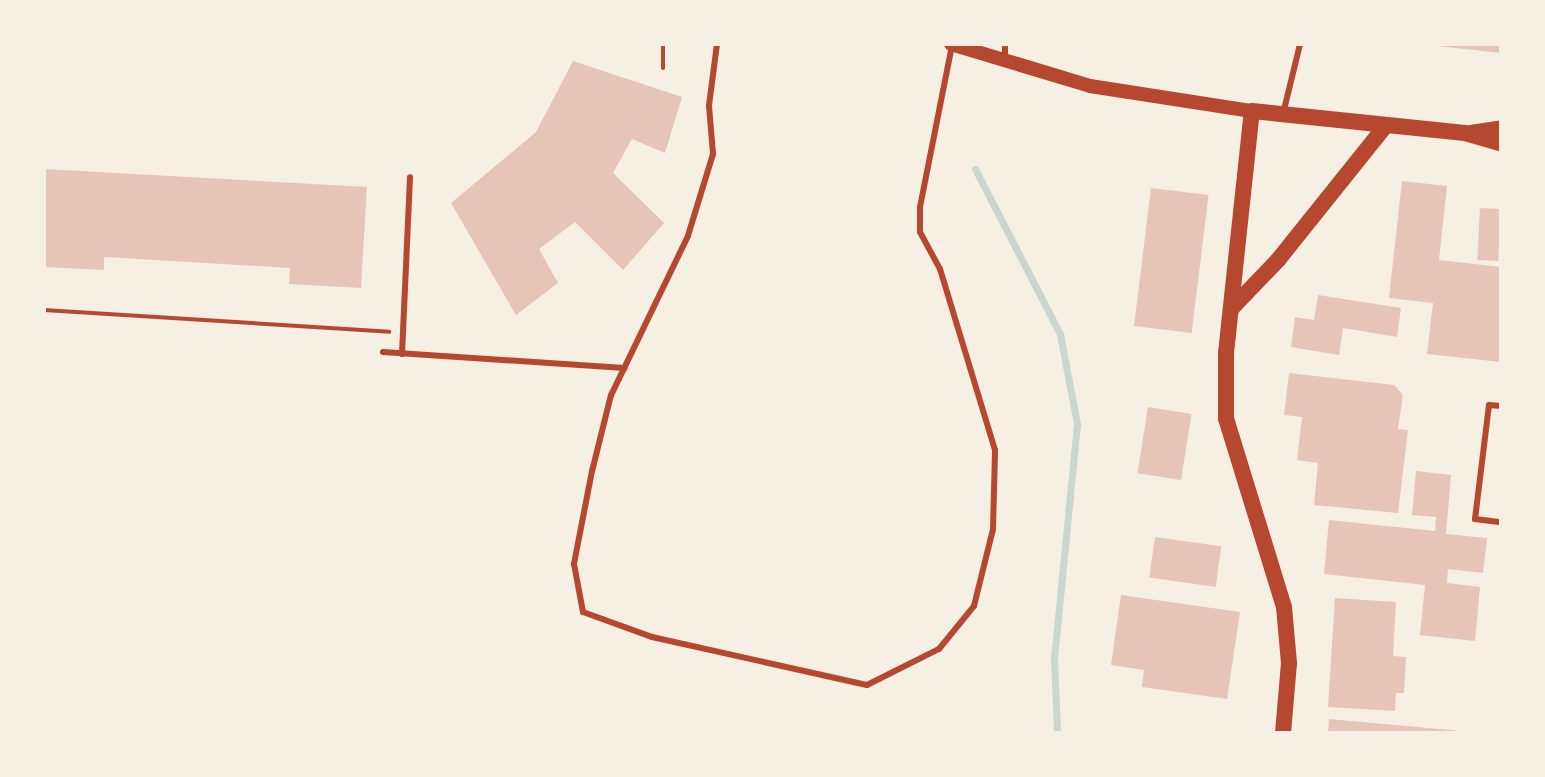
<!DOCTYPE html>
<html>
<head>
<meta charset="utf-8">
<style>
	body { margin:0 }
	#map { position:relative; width:1545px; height:777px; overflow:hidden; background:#f6efe4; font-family:Barlow,sans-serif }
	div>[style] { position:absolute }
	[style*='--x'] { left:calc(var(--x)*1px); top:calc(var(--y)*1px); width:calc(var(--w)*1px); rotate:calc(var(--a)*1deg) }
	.stream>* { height:7px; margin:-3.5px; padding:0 3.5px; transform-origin:3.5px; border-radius:3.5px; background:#c9d6d2 }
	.building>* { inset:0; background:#e6c5b7; transform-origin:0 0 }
	.path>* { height:4px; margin:-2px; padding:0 2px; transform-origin:2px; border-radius:2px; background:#b5482f }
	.service>* { height:6px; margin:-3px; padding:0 3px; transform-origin:3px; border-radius:3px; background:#b5482f }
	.tertiary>* { height:14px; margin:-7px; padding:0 7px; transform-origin:7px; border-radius:7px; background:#b5482f }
	.secondary>* { height:16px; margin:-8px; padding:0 8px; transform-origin:8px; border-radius:8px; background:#b5482f }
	span { translate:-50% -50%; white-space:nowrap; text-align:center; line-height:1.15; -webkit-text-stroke:8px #f6efe4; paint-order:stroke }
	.frame { position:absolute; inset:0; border:46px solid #f6efe4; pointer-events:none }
</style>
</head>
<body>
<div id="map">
	<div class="stream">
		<div style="--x:975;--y:169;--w:186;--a:62.7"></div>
		<div style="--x:1060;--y:334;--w:92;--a:79.3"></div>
		<div style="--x:1077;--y:424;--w:234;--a:95.6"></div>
		<div style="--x:1054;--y:657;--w:76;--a:87.7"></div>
	</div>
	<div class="building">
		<div style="clip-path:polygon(1438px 44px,1501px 44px,1501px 53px,1438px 46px)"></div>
		<div style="clip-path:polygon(573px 61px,682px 97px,665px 153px,632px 139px,613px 173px,664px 223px,623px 270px,575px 222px,539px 249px,558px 283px,516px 315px,451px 203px,536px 132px)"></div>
		<div style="clip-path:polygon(44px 169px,367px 187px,361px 288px,289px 284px,290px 268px,104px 257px,104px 270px,44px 267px)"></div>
		<div style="clip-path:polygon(1402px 181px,1447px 186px,1439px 260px,1501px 267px,1501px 362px,1427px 354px,1433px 303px,1389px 298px)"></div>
		<div style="left:1151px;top:188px;width:58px;height:139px;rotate:7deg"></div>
		<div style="left:1480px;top:208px;width:21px;height:52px;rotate:3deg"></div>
		<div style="clip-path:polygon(1318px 295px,1401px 308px,1397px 337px,1343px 328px,1339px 355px,1291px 347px,1295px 317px,1314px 320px)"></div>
		<div style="clip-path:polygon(1289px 373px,1394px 385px,1403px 395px,1398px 429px,1408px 430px,1398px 513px,1314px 505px,1318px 463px,1297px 460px,1302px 417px,1284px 415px)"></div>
		<div style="left:1148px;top:407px;width:44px;height:67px;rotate:9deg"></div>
		<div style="clip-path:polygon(1416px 471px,1451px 475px,1446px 534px,1487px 538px,1483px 573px,1448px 569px,1447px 583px,1480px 587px,1475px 641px,1420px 635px,1425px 585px,1324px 574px,1329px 520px,1435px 531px,1436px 517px,1412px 515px)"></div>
		<div style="left:1155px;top:537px;width:67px;height:41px;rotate:8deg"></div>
		<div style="clip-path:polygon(1121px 595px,1240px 612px,1227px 699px,1142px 687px,1144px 670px,1111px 665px)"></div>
		<div style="clip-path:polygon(1335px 598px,1396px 602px,1393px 656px,1406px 657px,1404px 693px,1396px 693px,1395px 711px,1328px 707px)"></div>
		<div style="clip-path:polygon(1329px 719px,1461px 731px,1461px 733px,1328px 733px)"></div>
	</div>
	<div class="path">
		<div style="--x:663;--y:68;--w:24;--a:-90"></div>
		<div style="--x:44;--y:310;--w:346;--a:3.6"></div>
	</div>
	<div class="service">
		<div style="--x:717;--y:44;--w:63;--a:97.4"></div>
		<div style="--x:709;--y:106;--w:48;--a:85.2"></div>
		<div style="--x:713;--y:154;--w:86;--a:107"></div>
		<div style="--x:688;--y:236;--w:177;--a:115.8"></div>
		<div style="--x:611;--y:395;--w:78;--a:104"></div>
		<div style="--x:592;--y:471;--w:95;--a:101"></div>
		<div style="--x:574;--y:564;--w:49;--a:79.4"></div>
		<div style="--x:583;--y:612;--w:73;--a:19.9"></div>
		<div style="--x:652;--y:637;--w:220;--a:12.6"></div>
		<div style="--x:867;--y:685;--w:80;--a:-26.6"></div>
		<div style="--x:939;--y:649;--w:55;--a:-50.9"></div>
		<div style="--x:974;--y:606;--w:79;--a:-76.1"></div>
		<div style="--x:993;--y:529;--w:79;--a:-88.5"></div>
		<div style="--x:995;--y:450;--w:189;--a:-106.9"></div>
		<div style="--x:940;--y:269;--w:42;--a:-118.4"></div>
		<div style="--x:920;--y:232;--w:25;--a:-90"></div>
		<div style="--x:920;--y:207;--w:165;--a:-78.8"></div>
		<div style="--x:1005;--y:60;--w:16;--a:-90"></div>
		<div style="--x:1283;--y:114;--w:72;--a:-76.3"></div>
		<div style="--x:383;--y:352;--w:242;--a:3.8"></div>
		<div style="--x:402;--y:354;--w:177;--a:-87.4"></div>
		<div style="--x:1501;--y:406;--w:12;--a:-175"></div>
		<div style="--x:1489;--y:405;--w:115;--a:97"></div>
		<div style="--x:1475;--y:519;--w:26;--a:7"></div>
	</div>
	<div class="tertiary">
		<div style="--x:951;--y:44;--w:145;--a:16.8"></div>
		<div style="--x:1090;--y:86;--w:164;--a:8.8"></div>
	</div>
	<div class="secondary">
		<div style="--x:1471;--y:133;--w:30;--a:-9"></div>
		<div style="--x:1231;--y:309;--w:68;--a:-46.2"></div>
		<div style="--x:1278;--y:260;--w:173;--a:-51.3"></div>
		<div style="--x:1283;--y:733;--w:70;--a:-85.1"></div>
		<div style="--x:1289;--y:663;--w:56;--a:-95.1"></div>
		<div style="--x:1284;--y:607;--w:197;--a:-107.1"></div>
		<div style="--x:1226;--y:419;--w:66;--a:-90"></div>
		<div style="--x:1226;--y:353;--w:243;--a:-83.9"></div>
		<div style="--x:1252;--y:111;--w:214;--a:5.9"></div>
		<div style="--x:1465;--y:133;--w:37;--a:16"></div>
	</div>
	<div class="frame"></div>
</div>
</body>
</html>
